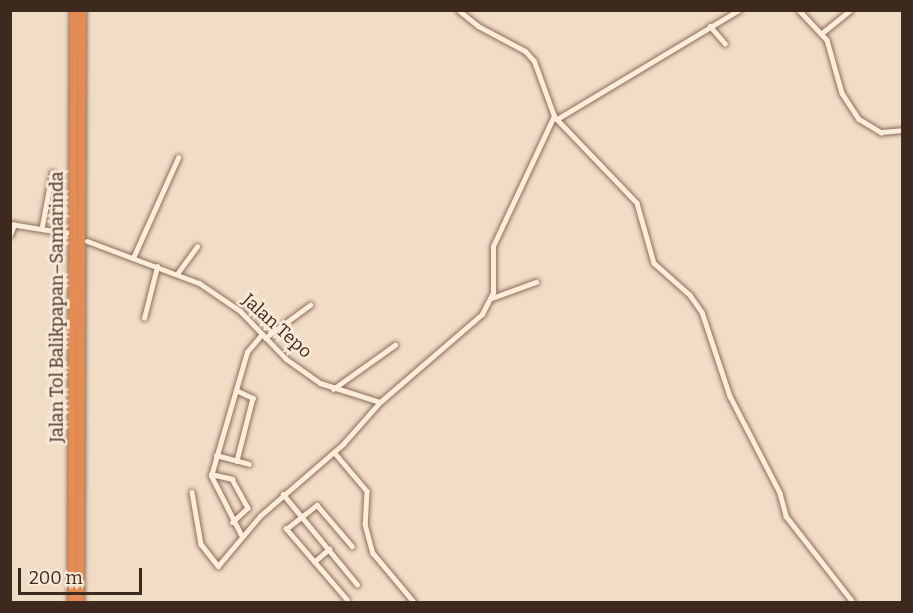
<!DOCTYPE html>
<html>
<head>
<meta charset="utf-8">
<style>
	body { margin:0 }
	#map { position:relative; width:913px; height:613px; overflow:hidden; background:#f1ddc6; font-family:Bitter,serif }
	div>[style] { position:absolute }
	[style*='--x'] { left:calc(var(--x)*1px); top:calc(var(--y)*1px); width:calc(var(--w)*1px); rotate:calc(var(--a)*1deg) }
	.roads { filter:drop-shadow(0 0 2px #8e6d5a) drop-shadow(0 0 2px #8e6d5a) }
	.minor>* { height:4.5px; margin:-2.25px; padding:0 2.25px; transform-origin:2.25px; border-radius:2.25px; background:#fbecdb }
	.tertiary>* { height:5px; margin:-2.5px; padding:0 2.5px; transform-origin:2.5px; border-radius:2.5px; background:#fbecdb }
	.motorway>* { height:8px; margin:-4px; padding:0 4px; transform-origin:4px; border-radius:4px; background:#e48c54 }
	span { translate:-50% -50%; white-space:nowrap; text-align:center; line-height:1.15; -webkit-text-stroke:5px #f8e9d7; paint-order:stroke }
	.street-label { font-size:18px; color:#3e291f }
	.frame { position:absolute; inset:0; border:12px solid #3e291f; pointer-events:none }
	.scale { position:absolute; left:18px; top:568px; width:124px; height:27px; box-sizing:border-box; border:3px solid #3e291f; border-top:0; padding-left:8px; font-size:18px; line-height:21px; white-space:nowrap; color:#3e291f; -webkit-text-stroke:4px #f8e9d7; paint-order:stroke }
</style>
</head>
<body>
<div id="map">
	<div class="roads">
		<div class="minor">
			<div style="--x:799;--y:10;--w:41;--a:47"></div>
			<div style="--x:827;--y:40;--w:55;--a:74.2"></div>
			<div style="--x:842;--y:93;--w:31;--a:57"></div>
			<div style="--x:859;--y:119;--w:26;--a:31"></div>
			<div style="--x:881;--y:132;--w:21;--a:-5"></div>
			<div style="--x:710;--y:26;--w:23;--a:49"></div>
			<div style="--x:822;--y:33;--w:36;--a:-39"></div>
			<div style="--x:554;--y:116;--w:120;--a:46.3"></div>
			<div style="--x:637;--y:203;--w:62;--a:74.2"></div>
			<div style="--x:654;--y:263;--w:48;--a:41.6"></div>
			<div style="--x:690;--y:295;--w:21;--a:55"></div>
			<div style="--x:702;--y:312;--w:89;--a:71.6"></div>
			<div style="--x:730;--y:396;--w:109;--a:62.7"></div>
			<div style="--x:780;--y:493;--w:24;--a:75"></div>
			<div style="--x:786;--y:516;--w:109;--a:52.1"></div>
			<div style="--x:559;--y:118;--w:210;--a:-31"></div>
			<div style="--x:42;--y:226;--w:54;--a:-79.3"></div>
			<div style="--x:10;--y:235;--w:11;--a:-68"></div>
			<div style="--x:133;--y:258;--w:110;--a:-65.8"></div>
			<div style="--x:177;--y:274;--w:34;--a:-54"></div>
			<div style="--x:492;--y:298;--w:47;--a:-20"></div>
			<div style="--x:144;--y:318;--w:53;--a:-75.7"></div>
			<div style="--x:265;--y:338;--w:56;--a:-36.3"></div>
			<div style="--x:333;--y:389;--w:76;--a:-35.4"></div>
			<div style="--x:236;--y:390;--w:19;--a:25"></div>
			<div style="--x:253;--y:398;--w:65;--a:104.3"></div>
			<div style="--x:334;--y:452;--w:51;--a:49.8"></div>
			<div style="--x:367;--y:491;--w:33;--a:93"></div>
			<div style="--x:365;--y:524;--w:30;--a:75"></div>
			<div style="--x:373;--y:553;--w:64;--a:50.1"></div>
			<div style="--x:216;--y:455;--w:34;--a:15"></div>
			<div style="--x:211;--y:474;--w:22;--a:13"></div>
			<div style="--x:232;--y:479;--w:33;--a:61"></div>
			<div style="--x:248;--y:508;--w:21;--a:137"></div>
			<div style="--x:192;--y:492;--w:53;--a:80.2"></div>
			<div style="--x:201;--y:544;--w:28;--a:52"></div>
			<div style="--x:218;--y:566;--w:65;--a:-50"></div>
			<div style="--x:260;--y:516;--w:110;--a:-40.9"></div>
			<div style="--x:343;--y:444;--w:56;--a:-48.6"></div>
			<div style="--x:283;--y:494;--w:117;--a:50.6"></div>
			<div style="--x:242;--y:537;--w:68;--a:-116.9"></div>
			<div style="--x:211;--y:476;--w:129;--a:-73.8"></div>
			<div style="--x:247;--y:352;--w:23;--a:-50"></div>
			<div style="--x:314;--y:562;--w:20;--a:-41"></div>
			<div style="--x:347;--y:600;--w:94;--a:-130.7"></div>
			<div style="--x:286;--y:529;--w:39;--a:-38"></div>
			<div style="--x:317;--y:505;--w:54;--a:49.5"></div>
		</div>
		<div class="tertiary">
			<div style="--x:10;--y:224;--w:57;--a:9.1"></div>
			<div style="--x:87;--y:241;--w:120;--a:20.6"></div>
			<div style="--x:199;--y:283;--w:50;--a:34.3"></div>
			<div style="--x:240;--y:311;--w:66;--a:46.2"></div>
			<div style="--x:286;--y:359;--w:42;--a:35.2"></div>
			<div style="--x:320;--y:383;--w:63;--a:17.6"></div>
			<div style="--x:380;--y:402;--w:135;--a:-40.8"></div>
			<div style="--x:482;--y:314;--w:25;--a:-63"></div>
			<div style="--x:493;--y:292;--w:46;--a:-90"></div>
			<div style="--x:493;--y:246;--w:144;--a:-64.9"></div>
			<div style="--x:554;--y:116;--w:59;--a:-110"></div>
			<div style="--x:534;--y:61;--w:13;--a:-132"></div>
			<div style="--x:525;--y:51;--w:53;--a:-152"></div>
			<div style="--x:478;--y:26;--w:26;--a:-141"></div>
		</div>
		<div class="motorway">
			<div style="--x:72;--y:602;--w:592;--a:-89.81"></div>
			<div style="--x:80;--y:602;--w:592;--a:-89.81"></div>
		</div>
	</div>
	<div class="street-label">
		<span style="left:57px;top:307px;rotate:-90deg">Jalan Tol Balikpapan–Samarinda</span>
		<span style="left:277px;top:326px;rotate:42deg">Jalan Tepo</span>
	</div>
	<div class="frame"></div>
	<div class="scale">200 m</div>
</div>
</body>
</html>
